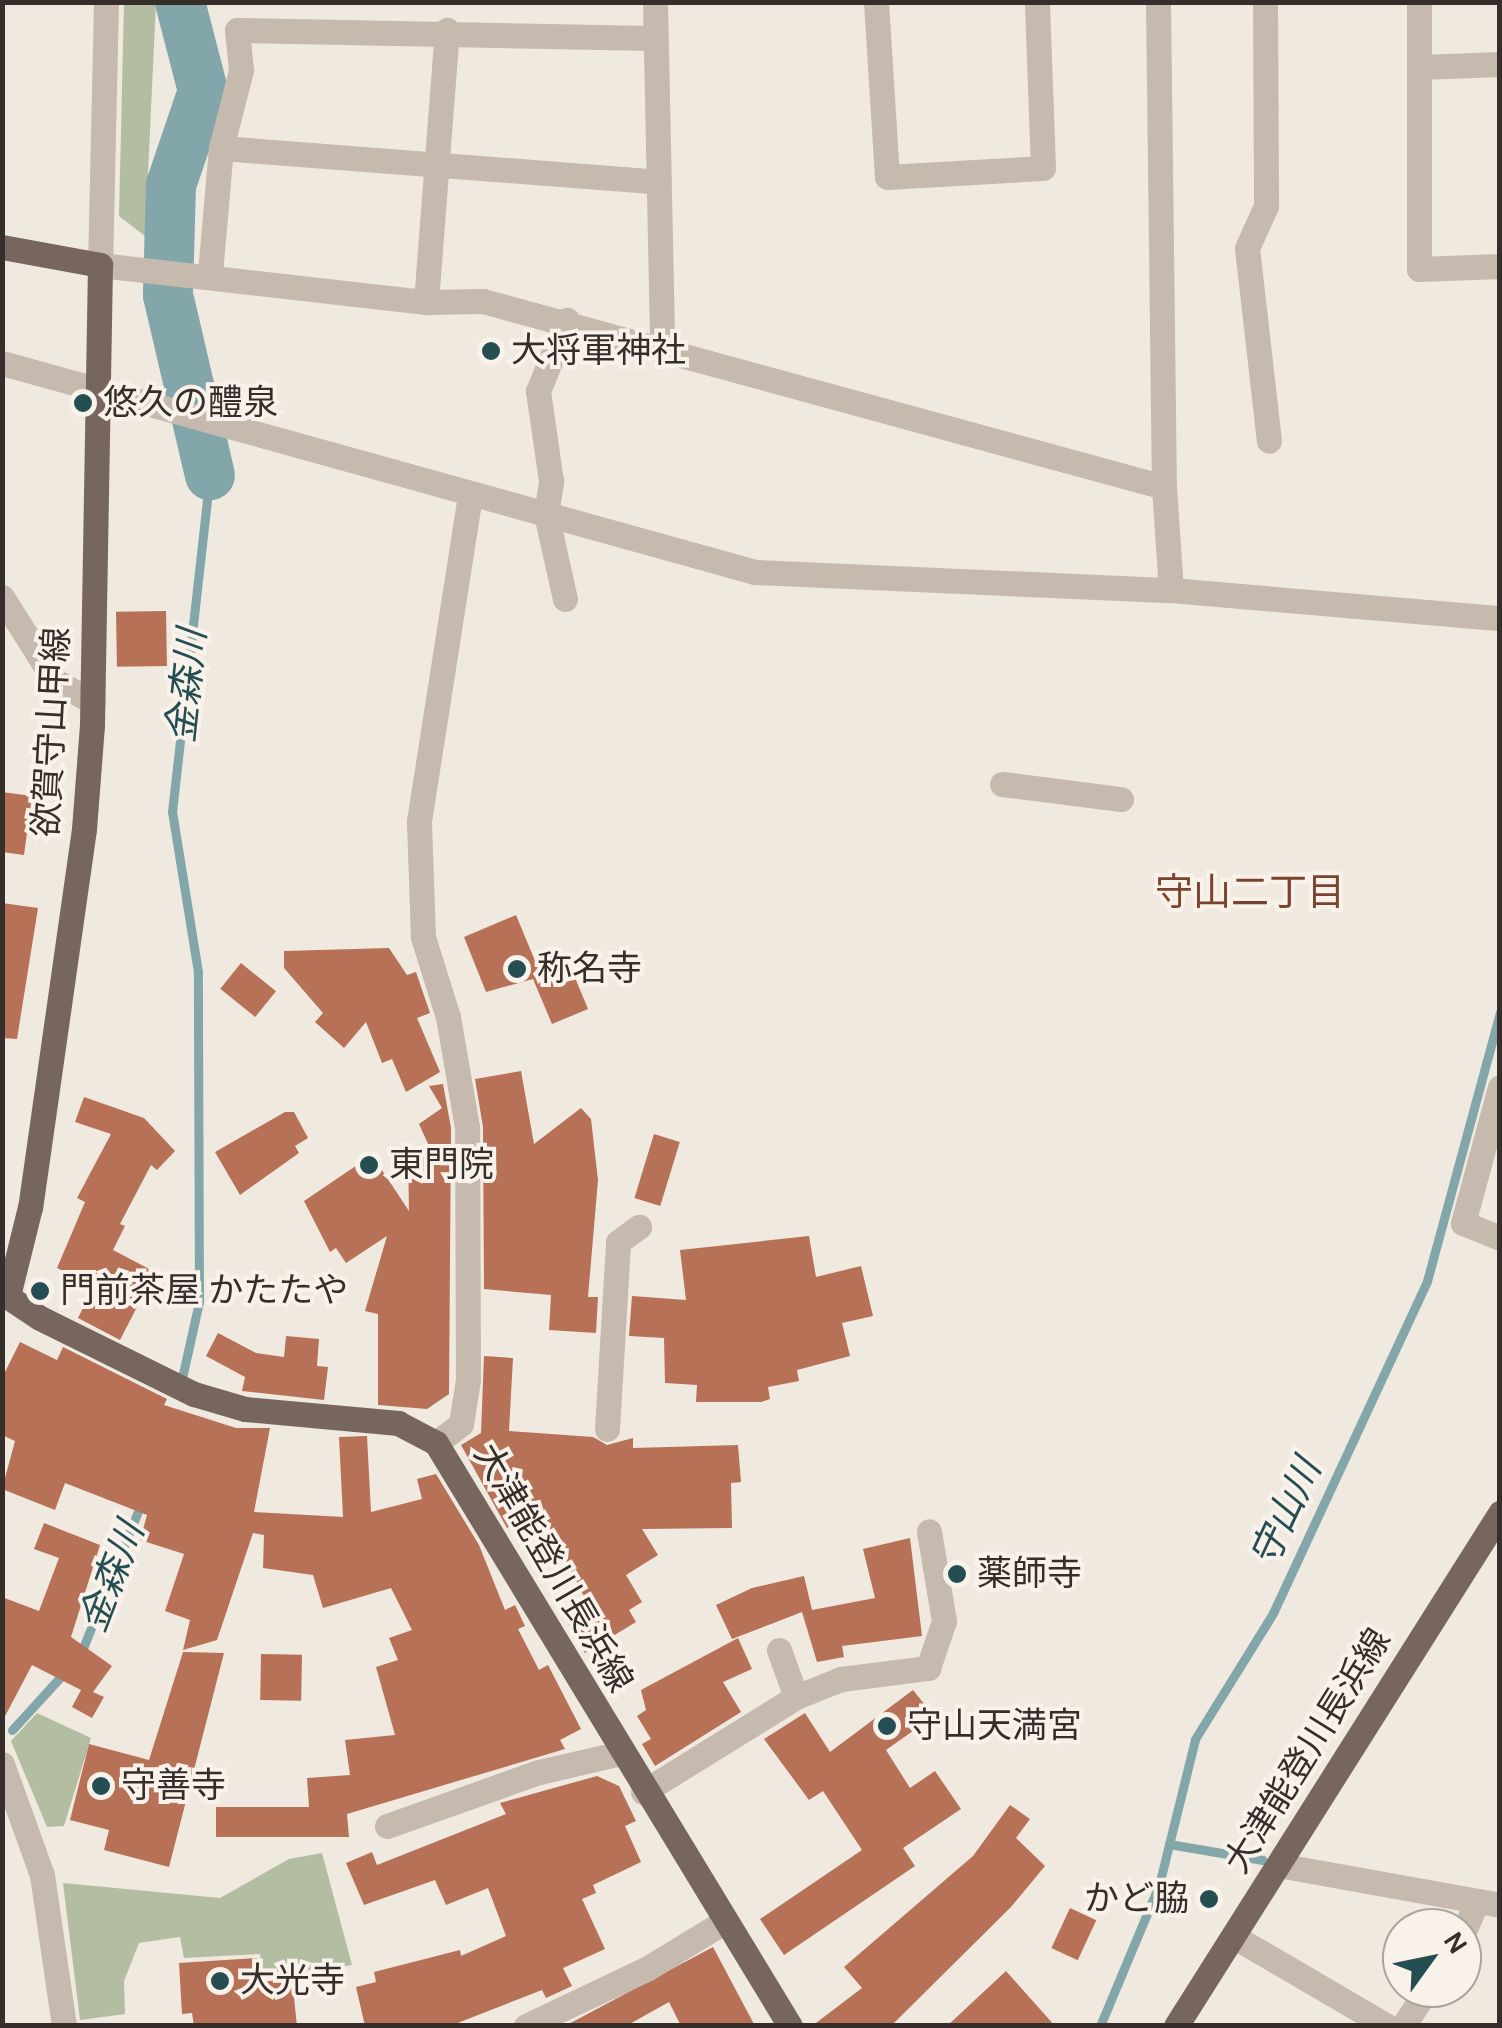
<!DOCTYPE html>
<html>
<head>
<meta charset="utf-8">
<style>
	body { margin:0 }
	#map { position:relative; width:1502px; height:2028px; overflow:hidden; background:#f0e9df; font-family:Karla,"Noto Sans JP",sans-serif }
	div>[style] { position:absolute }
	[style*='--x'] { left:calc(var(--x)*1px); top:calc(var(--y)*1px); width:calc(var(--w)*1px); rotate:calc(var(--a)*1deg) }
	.green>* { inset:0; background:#b3bda1 }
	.stream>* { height:9px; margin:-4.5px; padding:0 4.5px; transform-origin:4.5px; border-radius:4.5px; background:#82a6a9 }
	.river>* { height:50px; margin:-25px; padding:0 25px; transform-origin:25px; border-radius:25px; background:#82a6a9 }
	.building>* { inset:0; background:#b77156; transform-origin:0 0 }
	.minor>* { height:25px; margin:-12.5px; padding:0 12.5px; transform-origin:12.5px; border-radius:12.5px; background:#c6b9ad }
	.major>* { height:25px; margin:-12.5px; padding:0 12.5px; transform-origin:12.5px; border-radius:12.5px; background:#76665d }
	.dots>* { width:28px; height:28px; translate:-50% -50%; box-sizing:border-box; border:5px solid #f8f2eb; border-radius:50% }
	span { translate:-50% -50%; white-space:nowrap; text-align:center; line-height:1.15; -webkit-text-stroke:8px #f8f2eb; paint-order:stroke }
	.poi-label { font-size:35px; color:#362e2a }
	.left { translate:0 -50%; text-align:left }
	.right { translate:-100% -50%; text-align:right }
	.street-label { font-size:35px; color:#362e2a }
	.water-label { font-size:38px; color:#254e52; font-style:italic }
	.neighbourhood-label { font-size:38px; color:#7a432e }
	.frame { position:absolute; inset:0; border:5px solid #362e2a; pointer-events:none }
	.north { position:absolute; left:1382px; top:1908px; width:100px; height:100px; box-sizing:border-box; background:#f8f2eb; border:2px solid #aaa49e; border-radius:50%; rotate:57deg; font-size:28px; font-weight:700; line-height:40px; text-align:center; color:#362e2a }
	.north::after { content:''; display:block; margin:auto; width:35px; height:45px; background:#254e52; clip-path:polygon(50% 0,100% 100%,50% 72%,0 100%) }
</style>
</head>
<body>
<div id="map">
	<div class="green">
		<div style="clip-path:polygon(124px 3px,156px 3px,145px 236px,119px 216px)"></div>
		<div style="clip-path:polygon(37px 1713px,91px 1738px,64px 1826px,47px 1827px,11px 1741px)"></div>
		<div style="clip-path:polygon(322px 1853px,352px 1965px,262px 1979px,260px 1954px,184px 1958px,180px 1937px,139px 1943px,124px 1981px,125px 2014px,80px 2020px,63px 1883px,220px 1898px,289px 1859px)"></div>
	</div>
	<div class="stream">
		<div style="--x:182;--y:1378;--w:78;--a:-77.4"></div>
		<div style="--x:199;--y:1302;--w:330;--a:-90.2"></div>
		<div style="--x:198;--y:972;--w:162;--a:-99.2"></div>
		<div style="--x:172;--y:812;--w:339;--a:-83.6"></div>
		<div style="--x:81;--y:1653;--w:164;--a:-68.1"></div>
		<div style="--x:12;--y:1730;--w:77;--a:-47.6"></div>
		<div style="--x:1169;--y:1844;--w:95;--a:9.7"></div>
		<div style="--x:1100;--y:2026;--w:153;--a:-67.3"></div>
		<div style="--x:1159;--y:1885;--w:150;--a:-76.1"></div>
		<div style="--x:1195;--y:1739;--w:148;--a:-58.2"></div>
		<div style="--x:1273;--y:1613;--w:366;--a:-65.1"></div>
		<div style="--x:1427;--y:1281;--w:279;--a:-74.8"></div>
	</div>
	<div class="river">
		<div style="--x:180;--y:2;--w:92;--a:75.5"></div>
		<div style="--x:203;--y:91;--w:99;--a:108.8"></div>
		<div style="--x:171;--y:185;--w:110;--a:91.6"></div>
		<div style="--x:168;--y:295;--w:185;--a:76.9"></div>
	</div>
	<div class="building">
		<div style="left:166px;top:611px;width:55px;height:50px;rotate:89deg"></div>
		<div style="clip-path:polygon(2px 792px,32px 796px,24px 855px,2px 852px)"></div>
		<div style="clip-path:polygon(2px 903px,38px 908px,17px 1039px,2px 1038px)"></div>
		<div style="clip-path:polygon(516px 915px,538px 968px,566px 956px,588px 1009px,552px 1024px,533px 979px,486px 992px,464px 937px)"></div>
		<div style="clip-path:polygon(389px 948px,407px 975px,416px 972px,430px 1013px,417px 1018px,440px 1072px,406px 1092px,392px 1059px,382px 1063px,366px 1022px,344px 1048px,315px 1022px,323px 1013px,284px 968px,284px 951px)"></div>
		<div style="left:241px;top:963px;width:45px;height:33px;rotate:39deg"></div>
		<div style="clip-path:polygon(521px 1071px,534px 1144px,581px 1108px,591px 1119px,598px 1180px,588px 1297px,598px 1297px,596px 1333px,549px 1330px,551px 1295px,484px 1289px,483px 1127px,475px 1079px)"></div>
		<div style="clip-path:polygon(443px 1084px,451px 1128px,449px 1394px,427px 1409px,378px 1405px,378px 1314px,365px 1311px,387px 1236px,346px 1263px,336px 1248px,330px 1252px,304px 1201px,372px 1155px,409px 1211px,408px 1156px,433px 1155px,419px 1124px,442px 1108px,429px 1086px)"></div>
		<div style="clip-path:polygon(84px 1097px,144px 1118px,175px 1151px,157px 1170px,151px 1165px,120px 1224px,125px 1226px,113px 1250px,155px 1272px,120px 1340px,78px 1318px,94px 1286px,57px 1268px,85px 1202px,77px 1198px,111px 1134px,75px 1122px)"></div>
		<div style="clip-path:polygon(285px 1112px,294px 1112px,308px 1138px,295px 1146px,299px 1153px,240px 1195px,215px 1152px)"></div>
		<div style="left:654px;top:1134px;width:27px;height:67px;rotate:17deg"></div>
		<div style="clip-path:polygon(809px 1236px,816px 1277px,861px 1266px,873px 1316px,842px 1323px,850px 1356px,797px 1370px,799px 1381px,768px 1387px,770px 1399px,761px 1402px,696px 1402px,697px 1385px,665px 1383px,664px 1338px,629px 1336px,632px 1296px,686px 1300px,680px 1250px)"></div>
		<div style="clip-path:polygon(218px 1333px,256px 1353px,284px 1357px,286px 1336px,319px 1339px,317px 1366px,328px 1367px,324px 1400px,242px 1391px,245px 1377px,206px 1356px)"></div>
		<div style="clip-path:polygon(20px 1342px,57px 1360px,63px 1347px,167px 1399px,164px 1405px,236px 1428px,270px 1428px,254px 1512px,343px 1517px,339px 1437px,367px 1436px,371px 1512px,422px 1499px,417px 1479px,436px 1474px,479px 1545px,505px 1610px,515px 1605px,525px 1626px,518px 1629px,539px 1670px,548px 1665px,581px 1729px,560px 1740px,565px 1749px,347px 1814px,349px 1837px,216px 1837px,216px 1807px,309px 1807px,307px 1778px,350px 1775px,345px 1740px,395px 1735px,376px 1667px,398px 1660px,389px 1638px,412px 1630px,391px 1588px,323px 1608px,313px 1575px,263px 1568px,264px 1535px,253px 1533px,217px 1640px,183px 1650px,190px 1620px,165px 1611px,184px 1554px,140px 1540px,147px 1515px,65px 1483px,55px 1510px,2px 1489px,15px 1441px,2px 1435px,2px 1378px)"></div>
		<div style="clip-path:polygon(484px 1356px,513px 1358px,509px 1431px,593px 1437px,607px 1445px,633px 1438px,633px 1448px,738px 1445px,741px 1482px,731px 1483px,732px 1528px,642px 1529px,658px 1555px,626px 1575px,642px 1602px,629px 1610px,636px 1622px,585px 1653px,566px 1620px,589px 1606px,538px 1509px,507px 1528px,461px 1445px,481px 1433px)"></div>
		<div style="clip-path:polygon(44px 1523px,100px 1545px,71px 1637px,112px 1666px,93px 1692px,104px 1697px,92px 1718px,72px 1707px,81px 1690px,32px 1665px,2px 1722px,2px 1597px,39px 1611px,59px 1558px,34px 1549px)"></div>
		<div style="clip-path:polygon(910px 1538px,922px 1636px,842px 1646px,844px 1657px,817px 1662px,802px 1612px,732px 1639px,716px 1605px,752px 1588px,804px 1576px,812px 1610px,875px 1598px,863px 1549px)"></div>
		<div style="clip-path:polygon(738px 1638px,752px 1669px,723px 1682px,741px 1712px,655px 1766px,642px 1744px,651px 1739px,637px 1716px,646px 1710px,641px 1690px)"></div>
		<div style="clip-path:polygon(183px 1652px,224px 1653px,169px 1867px,104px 1850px,109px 1830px,70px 1820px,89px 1744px,149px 1760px)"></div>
		<div style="left:261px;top:1654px;width:41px;height:46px;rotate:1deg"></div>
		<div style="clip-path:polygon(913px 1690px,934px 1716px,886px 1750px,910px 1788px,935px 1771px,961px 1809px,903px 1848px,915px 1866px,784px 1955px,760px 1919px,862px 1850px,823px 1791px,809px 1800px,764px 1739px,805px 1713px,830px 1752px)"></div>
		<div style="clip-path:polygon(597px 1776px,619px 1786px,636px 1821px,625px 1826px,641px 1862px,593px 1885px,596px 1893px,582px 1899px,605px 1949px,563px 1968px,572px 1986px,546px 1998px,542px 1990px,450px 2026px,365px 2026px,356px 1987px,376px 1982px,374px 1972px,460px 1950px,461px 1956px,506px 1936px,488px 1888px,446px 1905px,435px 1880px,364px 1905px,346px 1863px,372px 1852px,377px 1865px,506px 1814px,500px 1803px)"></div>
		<div style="clip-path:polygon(1010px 1805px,1030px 1819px,1016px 1838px,1045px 1866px,1011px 1907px,891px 2026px,812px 2026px,862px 1988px,844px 1967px,973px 1856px)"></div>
		<div style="left:1070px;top:1908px;width:29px;height:44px;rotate:25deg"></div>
		<div style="clip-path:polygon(713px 1947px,755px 2026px,681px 2026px,669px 2002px,626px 2026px,565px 2026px)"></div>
		<div style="clip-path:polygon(257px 1958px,259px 1982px,292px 1979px,297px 2026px,194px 2026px,192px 2013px,182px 2014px,179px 1963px)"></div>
		<div style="clip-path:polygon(1006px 1971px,1055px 2026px,947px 2026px)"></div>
	</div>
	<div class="minor">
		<div style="--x:106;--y:2;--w:263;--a:91.3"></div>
		<div style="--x:100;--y:265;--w:328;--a:6.5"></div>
		<div style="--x:426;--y:302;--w:57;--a:-1"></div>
		<div style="--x:483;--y:301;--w:706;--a:15.28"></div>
		<div style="--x:655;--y:2;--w:346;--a:88.8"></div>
		<div style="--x:876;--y:2;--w:175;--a:86.4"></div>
		<div style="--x:887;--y:177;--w:156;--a:-3.3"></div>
		<div style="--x:1043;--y:168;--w:166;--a:-92.1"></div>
		<div style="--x:1158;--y:2;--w:485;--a:89.3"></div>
		<div style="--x:1164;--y:487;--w:103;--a:86.1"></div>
		<div style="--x:1265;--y:2;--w:204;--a:89.7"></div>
		<div style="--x:1266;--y:206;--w:46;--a:114.3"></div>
		<div style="--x:1247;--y:248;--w:194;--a:83.5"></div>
		<div style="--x:1419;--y:2;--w:267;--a:90"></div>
		<div style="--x:1419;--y:269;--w:81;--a:-2.1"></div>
		<div style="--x:1420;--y:67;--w:80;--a:-2.1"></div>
		<div style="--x:221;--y:148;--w:438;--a:4.4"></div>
		<div style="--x:210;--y:273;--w:125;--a:-85"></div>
		<div style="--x:221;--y:148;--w:81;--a:-75.6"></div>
		<div style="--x:241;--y:70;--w:40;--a:-95.7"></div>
		<div style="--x:237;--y:30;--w:416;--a:1.1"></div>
		<div style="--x:426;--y:302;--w:273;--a:-85.6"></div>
		<div style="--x:2;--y:363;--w:781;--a:15.51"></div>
		<div style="--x:755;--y:572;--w:416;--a:2.5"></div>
		<div style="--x:1171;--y:590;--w:330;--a:4.9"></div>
		<div style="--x:2;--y:597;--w:99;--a:57.8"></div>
		<div style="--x:55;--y:681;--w:43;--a:28.9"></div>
		<div style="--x:565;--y:599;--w:87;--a:-102.6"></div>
		<div style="--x:546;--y:514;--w:33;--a:-81"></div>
		<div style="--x:551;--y:481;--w:91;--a:-98.2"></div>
		<div style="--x:538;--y:391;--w:77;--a:-67.8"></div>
		<div style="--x:1002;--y:784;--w:120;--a:7.2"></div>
		<div style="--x:1500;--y:1087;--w:141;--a:105.2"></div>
		<div style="--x:1463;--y:1223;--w:40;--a:22"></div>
		<div style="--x:607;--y:1429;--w:187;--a:-86.6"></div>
		<div style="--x:618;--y:1242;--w:26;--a:-36"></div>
		<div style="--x:436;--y:1443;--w:31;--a:-37"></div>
		<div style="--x:461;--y:1424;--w:45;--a:-81"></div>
		<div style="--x:468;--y:1380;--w:253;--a:-90.2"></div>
		<div style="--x:467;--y:1127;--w:112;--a:-99.8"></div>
		<div style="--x:448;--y:1017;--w:84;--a:-107.4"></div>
		<div style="--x:423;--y:937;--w:116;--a:-92"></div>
		<div style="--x:419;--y:821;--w:331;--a:-81.1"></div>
		<div style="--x:779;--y:1650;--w:50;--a:70.1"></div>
		<div style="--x:2;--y:1764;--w:118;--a:70.2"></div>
		<div style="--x:42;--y:1875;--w:153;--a:81.7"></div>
		<div style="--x:643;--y:1792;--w:180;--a:-31.8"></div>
		<div style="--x:796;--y:1697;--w:48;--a:-21.8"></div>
		<div style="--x:841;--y:1679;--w:88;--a:-7.2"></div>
		<div style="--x:928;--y:1668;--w:50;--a:-71.2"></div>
		<div style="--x:944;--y:1621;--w:91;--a:-99.5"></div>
		<div style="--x:387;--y:1826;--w:161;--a:-19.6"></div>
		<div style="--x:539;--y:1772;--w:84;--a:-13"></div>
		<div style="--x:1278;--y:1865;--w:226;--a:10.2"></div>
		<div style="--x:1233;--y:1936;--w:178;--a:30.3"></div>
		<div style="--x:1462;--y:1936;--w:38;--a:-67"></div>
		<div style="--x:526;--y:2026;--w:135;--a:-25.4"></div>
		<div style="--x:648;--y:1968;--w:87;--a:-31.3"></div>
		<div style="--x:1403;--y:2026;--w:45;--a:-56.7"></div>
	</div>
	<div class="major">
		<div style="--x:2;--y:247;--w:100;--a:10.4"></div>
		<div style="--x:100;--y:265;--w:460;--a:91"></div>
		<div style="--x:92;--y:725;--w:104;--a:94.4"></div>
		<div style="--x:84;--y:829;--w:382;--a:98.1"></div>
		<div style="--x:30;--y:1207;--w:92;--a:103.9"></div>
		<div style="--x:2;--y:1293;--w:45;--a:33.3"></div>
		<div style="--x:40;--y:1318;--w:172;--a:26.3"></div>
		<div style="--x:194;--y:1394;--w:53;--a:16.4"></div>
		<div style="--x:245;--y:1409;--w:154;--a:5.2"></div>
		<div style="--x:398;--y:1423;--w:43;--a:27.8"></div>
		<div style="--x:436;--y:1443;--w:682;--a:58.73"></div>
		<div style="--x:1176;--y:2026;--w:607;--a:-57.72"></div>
	</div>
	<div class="dots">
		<div style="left:491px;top:351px;background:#254e52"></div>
		<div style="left:83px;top:403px;background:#254e52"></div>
		<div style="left:517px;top:969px;background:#254e52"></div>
		<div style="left:369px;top:1165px;background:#254e52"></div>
		<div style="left:40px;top:1291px;background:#254e52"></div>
		<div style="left:957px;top:1574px;background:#254e52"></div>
		<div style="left:887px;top:1726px;background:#254e52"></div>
		<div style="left:101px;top:1786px;background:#254e52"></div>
		<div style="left:1209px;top:1899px;background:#254e52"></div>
		<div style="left:220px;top:1981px;background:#254e52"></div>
	</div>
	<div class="poi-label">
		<span class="left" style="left:511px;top:351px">大将軍神社</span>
		<span class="left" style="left:103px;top:403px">悠久の醴泉</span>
		<span class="left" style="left:537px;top:969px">称名寺</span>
		<span class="left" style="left:389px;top:1165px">東門院</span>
		<span class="left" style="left:60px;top:1291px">門前茶屋 かたたや</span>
		<span class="left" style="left:977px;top:1574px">薬師寺</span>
		<span class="left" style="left:907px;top:1726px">守山天満宮</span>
		<span class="left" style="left:121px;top:1786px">守善寺</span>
		<span class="right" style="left:1189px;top:1899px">かど脇</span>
		<span class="left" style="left:240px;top:1981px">大光寺</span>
	</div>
	<div class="street-label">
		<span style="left:52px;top:732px;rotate:-87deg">欲賀守山甲線</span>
		<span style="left:553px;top:1568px;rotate:60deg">大津能登川長浜線</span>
		<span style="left:1308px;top:1751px;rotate:-58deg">大津能登川長浜線</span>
	</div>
	<div class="water-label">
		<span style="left:187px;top:686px;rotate:-84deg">金森川</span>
		<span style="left:1286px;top:1513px;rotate:-65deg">守山川</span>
		<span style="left:112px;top:1577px;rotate:-69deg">金森川</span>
	</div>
	<div class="neighbourhood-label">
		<span style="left:1250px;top:893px">守山二丁目</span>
	</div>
	<div class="frame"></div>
	<div class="north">N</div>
</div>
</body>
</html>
